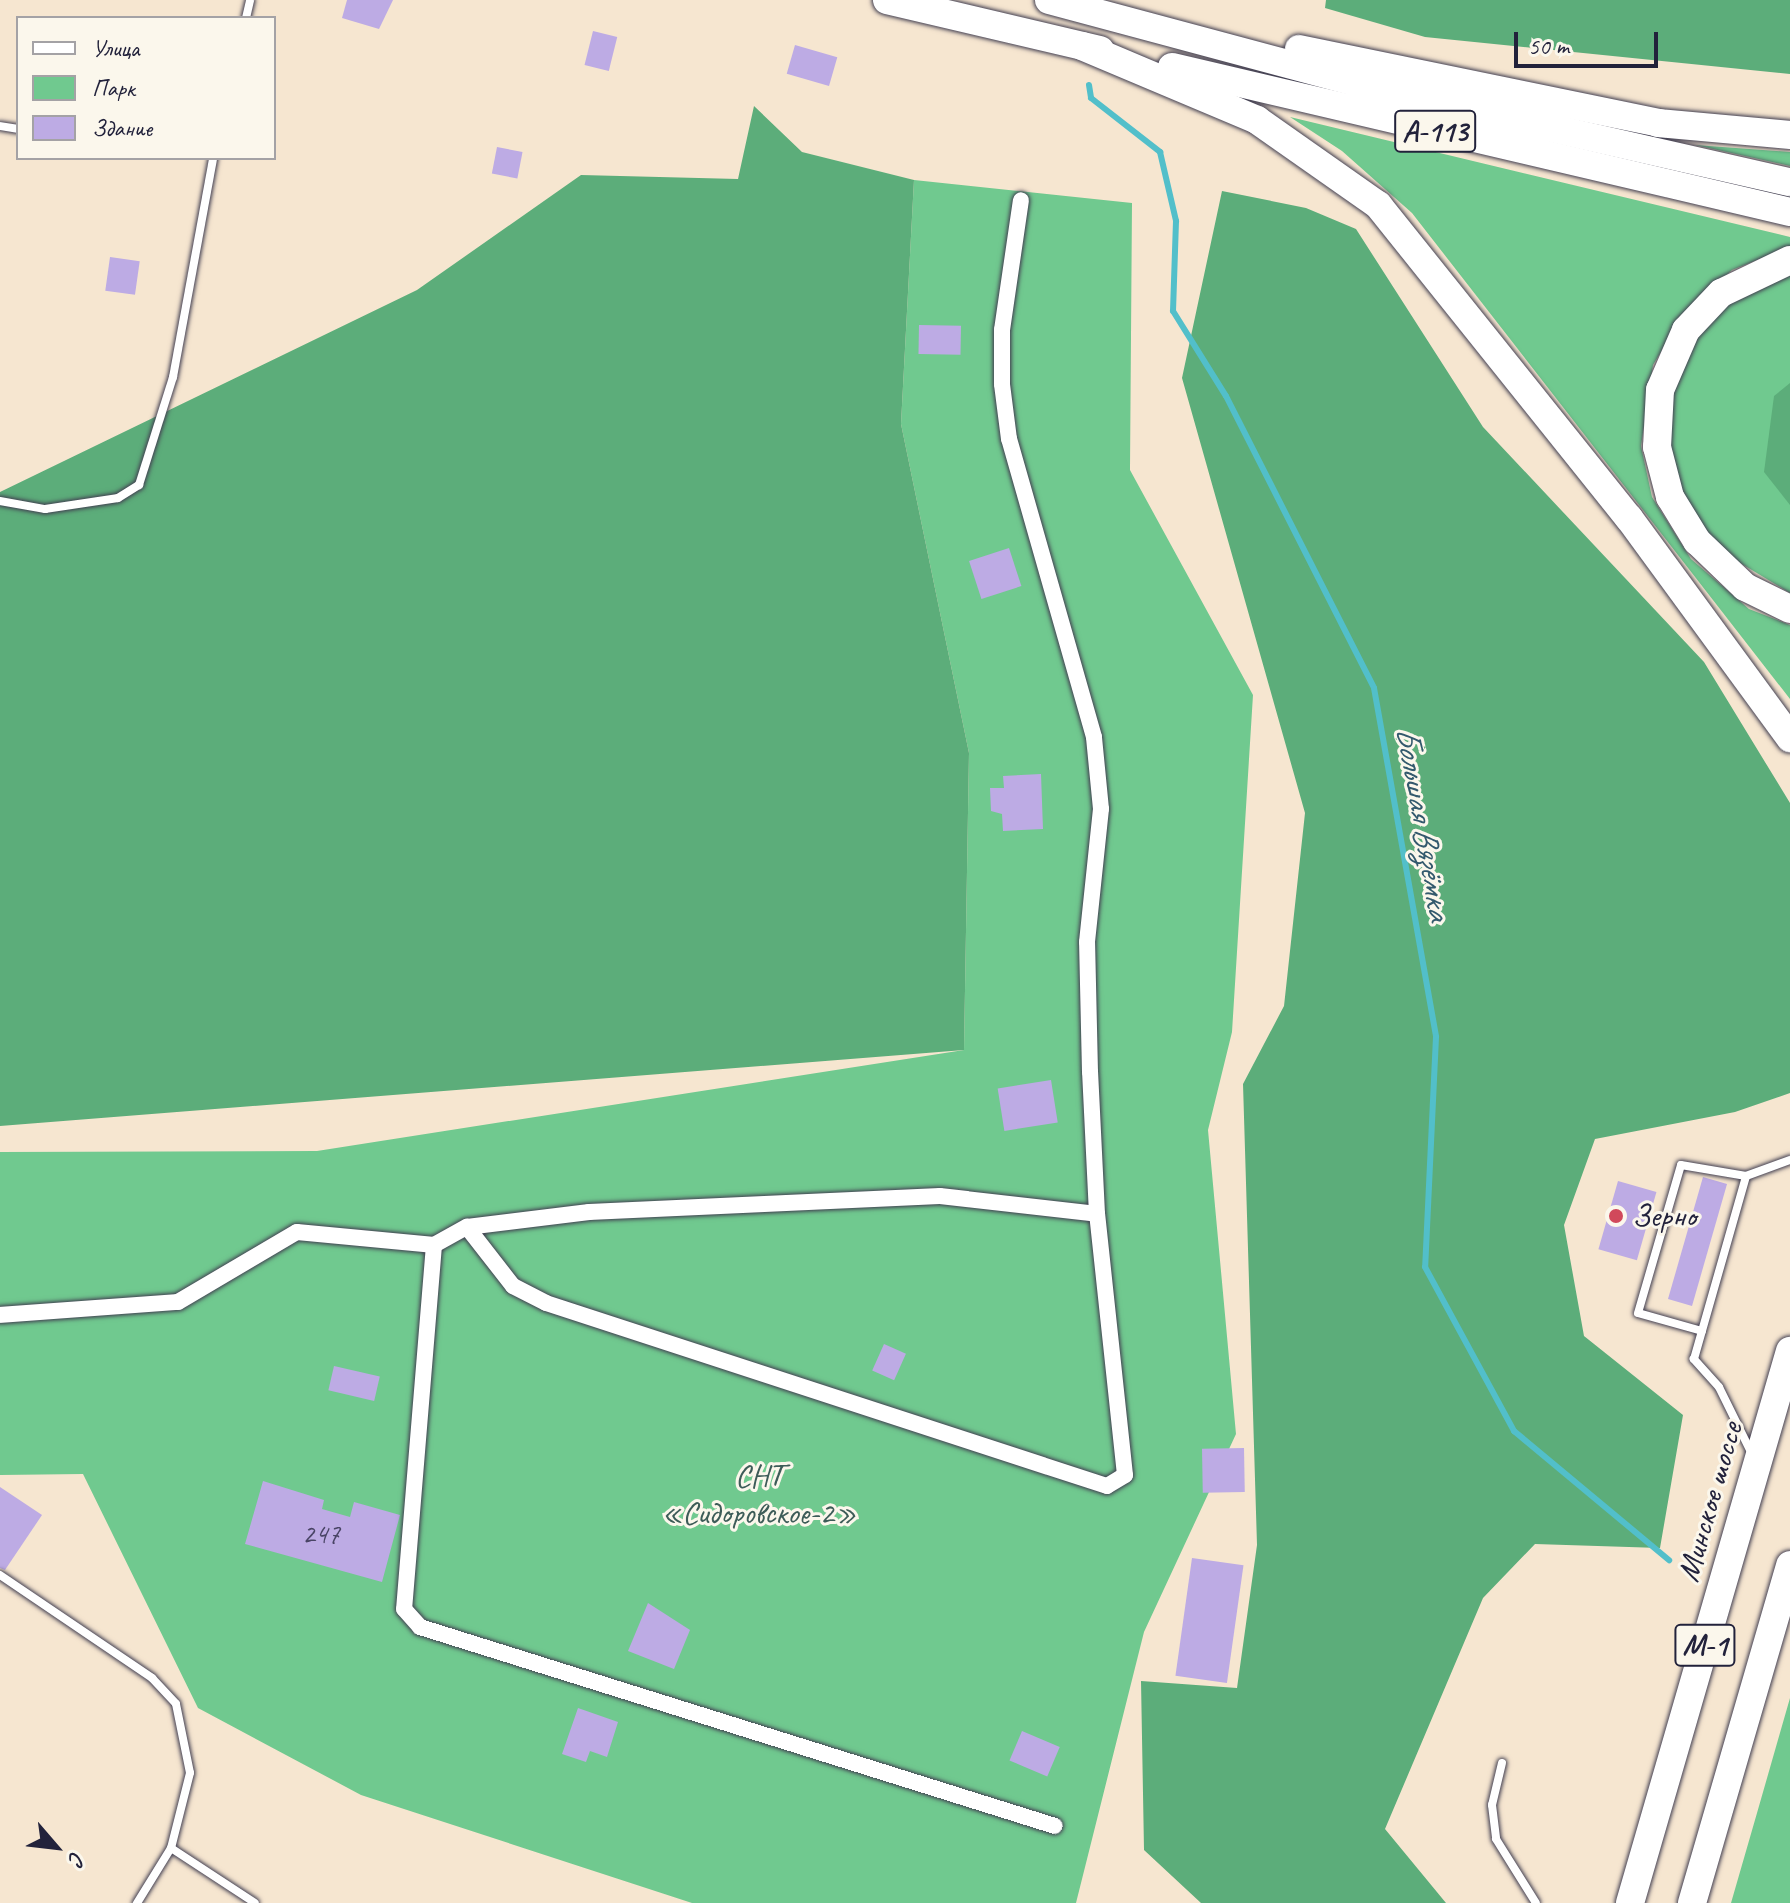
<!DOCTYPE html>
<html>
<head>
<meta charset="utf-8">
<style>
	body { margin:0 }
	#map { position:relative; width:1790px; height:1903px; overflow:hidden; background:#f6e6d0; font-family:Caveat,sans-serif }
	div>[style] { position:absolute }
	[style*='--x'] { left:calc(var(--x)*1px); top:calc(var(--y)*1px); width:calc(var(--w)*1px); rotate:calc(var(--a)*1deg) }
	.green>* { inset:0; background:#70c98f }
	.forest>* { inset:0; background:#5cad7a }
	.stream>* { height:6px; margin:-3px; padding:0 3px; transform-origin:3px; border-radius:3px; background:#52bfca }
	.building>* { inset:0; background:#bdabe4; transform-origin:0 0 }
	.roads { filter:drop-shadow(0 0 2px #423f51) drop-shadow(0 0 2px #423f51) }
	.service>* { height:8px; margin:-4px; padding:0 4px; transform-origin:4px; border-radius:4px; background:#fff }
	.minor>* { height:16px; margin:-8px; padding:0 8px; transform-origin:8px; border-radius:8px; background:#fff }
	.trunk>* { height:28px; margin:-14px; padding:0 14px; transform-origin:14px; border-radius:14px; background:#fff }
	.dots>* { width:22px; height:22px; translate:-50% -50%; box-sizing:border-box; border:4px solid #fbf7ec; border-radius:50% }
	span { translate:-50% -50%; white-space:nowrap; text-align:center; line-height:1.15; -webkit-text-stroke:6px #fbf7ec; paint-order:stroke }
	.number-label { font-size:28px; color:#494465 }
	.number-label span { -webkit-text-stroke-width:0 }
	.shield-label span { padding:2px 6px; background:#fbf7ec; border:2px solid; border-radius:6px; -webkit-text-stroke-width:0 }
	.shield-label { font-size:30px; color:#22223b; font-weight:700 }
	.poi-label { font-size:32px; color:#22223b }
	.left { translate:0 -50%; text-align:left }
	.park-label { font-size:32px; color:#3d5c58 }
	.street-label { font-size:32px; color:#22223b }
	.water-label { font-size:34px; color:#33596d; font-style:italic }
	.legend { position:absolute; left:16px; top:16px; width:260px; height:144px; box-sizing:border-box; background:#fbf7ec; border:2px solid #a4a2a5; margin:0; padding:10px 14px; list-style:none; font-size:24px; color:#22223b }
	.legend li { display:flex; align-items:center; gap:16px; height:40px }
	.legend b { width:40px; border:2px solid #a4a2a5 }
	.north { position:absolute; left:16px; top:1807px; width:80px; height:80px; -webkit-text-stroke:6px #fbf7ec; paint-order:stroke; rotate:118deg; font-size:22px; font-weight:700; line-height:32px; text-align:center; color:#22223b }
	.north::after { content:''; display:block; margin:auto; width:28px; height:36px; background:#22223b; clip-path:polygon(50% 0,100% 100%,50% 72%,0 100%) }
	.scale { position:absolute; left:1514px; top:32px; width:144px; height:36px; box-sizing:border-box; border:4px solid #22223b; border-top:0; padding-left:10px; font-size:24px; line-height:28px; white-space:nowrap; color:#22223b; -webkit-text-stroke:6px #fbf7ec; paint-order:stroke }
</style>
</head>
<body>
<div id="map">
	<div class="green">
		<div style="clip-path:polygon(1290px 117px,1790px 237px,1790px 247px,1732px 270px,1684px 314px,1653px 365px,1641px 446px,1652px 497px,1691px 559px,1749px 609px,1790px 625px,1790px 699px,1412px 213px,1342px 151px)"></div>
		<div style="clip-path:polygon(1695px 145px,1790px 152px,1790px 166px)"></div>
		<div style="clip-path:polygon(914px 180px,1132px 203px,1130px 470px,1253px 695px,1232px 1032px,1208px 1130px,1236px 1434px,1144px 1632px,1076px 1903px,692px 1903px,361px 1795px,198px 1708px,83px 1474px,0 1475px,0 1152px,317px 1151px,964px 1050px,969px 753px,901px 424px)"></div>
		<div style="clip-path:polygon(1790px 270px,1790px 593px,1717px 549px,1684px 503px,1670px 457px,1671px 392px,1683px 356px,1719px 308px)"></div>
		<div style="clip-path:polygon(1790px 1698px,1790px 1903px,1731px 1903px,1757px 1813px)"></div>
	</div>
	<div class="forest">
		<div style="clip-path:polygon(1326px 0,1790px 0,1790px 74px,1425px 37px,1325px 8px)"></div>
		<div style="clip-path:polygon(754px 106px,802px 152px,914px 180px,901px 424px,969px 753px,964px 1050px,0 1126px,0 492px,417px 290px,581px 175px,738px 179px)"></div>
		<div style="clip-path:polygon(1222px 191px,1306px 208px,1356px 229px,1483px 427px,1704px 662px,1790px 803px,1790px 1093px,1735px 1112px,1595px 1139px,1564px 1225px,1584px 1336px,1683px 1415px,1660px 1548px,1535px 1544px,1483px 1598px,1385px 1829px,1446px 1903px,1201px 1903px,1144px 1850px,1141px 1681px,1237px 1688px,1257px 1545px,1243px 1084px,1284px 1006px,1305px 813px,1182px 378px)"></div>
		<div style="clip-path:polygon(1790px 383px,1790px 505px,1764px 472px,1774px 396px)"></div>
	</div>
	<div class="stream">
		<div style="--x:1089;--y:85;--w:13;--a:81"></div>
		<div style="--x:1091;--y:98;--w:88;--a:38"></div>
		<div style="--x:1160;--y:152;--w:71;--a:76.9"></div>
		<div style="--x:1176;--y:221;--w:90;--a:91.9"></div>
		<div style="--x:1173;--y:311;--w:100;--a:58.1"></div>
		<div style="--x:1226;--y:396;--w:327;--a:63.1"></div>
		<div style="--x:1374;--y:688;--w:354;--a:79.9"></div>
		<div style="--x:1436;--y:1037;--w:230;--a:92.7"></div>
		<div style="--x:1425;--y:1267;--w:187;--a:61.5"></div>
		<div style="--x:1514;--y:1431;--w:202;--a:39.8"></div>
	</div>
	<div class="building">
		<div style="clip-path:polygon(347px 0,393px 0,379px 29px,342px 18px)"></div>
		<div style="left:593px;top:31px;width:25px;height:35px;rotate:14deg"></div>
		<div style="left:795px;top:45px;width:44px;height:30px;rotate:16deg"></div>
		<div style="left:497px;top:147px;width:26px;height:27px;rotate:11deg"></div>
		<div style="left:110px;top:257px;width:30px;height:34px;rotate:8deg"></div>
		<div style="left:919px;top:325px;width:42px;height:29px;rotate:1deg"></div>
		<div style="left:1009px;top:548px;width:40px;height:42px;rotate:72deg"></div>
		<div style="clip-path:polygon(1041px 774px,1043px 829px,1003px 831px,1002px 814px,991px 811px,990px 788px,1004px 788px,1003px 776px)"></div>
		<div style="left:1051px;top:1080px;width:43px;height:54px;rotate:81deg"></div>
		<div style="left:1703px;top:1177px;width:25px;height:127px;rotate:16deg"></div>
		<div style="left:1618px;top:1181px;width:40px;height:71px;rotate:16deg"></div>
		<div style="left:884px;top:1344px;width:24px;height:29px;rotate:24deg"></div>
		<div style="left:334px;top:1366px;width:47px;height:25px;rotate:13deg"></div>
		<div style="left:1244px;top:1448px;width:44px;height:42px;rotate:89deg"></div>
		<div style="clip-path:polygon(263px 1481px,324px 1500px,322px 1509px,350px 1517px,354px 1502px,400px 1515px,382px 1582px,245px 1544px)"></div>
		<div style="clip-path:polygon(0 1487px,42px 1515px,5px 1570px,0 1568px)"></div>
		<div style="left:1192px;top:1558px;width:52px;height:119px;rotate:8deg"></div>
		<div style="clip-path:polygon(648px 1603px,690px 1630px,674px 1669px,628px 1651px)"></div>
		<div style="clip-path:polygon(578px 1708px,618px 1722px,607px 1757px,590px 1751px,586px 1762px,562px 1754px)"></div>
		<div style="left:1022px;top:1731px;width:41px;height:32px;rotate:23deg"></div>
	</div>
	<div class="roads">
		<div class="service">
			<div style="--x:246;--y:18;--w:18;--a:-77"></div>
			<div style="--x:0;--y:126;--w:18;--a:9"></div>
			<div style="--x:0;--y:501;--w:46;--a:10.1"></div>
			<div style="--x:45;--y:509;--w:74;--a:-8.6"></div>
			<div style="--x:118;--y:498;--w:25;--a:-32"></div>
			<div style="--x:139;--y:485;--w:113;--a:-72.5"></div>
			<div style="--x:173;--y:377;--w:223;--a:-79.6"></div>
			<div style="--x:1702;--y:1331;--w:66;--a:-164.3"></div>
			<div style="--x:1638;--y:1313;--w:154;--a:-73.8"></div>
			<div style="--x:1681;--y:1165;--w:66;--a:9.6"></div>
			<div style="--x:1751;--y:1452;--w:72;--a:-116.2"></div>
			<div style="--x:1719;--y:1387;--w:38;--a:-132"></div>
			<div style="--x:1694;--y:1359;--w:190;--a:-74.1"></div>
			<div style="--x:1746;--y:1176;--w:47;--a:-20"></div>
			<div style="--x:0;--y:1575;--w:184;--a:34.1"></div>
			<div style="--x:152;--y:1678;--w:35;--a:47"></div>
			<div style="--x:176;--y:1704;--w:70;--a:78.5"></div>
			<div style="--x:190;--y:1773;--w:77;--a:104.2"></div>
			<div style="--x:171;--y:1848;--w:65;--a:121.7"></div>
			<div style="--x:1502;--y:1763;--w:43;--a:103.4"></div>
			<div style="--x:1492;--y:1805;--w:34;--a:83"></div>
			<div style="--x:1496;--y:1839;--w:75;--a:58"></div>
			<div style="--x:171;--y:1848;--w:100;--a:33.2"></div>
		</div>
		<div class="minor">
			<div style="--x:467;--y:1227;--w:75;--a:52.1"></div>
			<div style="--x:513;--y:1286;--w:37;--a:27"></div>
			<div style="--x:546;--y:1303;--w:590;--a:18.07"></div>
			<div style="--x:1107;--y:1486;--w:21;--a:-31"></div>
			<div style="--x:1125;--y:1475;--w:262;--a:-96.1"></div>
			<div style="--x:1097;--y:1214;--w:142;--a:-92.8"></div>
			<div style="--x:1090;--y:1072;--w:130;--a:-91.3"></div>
			<div style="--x:1087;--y:942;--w:134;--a:-84"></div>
			<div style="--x:1101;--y:809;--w:72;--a:-95.6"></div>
			<div style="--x:1094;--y:737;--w:310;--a:-105.9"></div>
			<div style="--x:1009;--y:439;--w:55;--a:-97.3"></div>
			<div style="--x:1002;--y:384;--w:54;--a:-90"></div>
			<div style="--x:1002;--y:330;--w:131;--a:-81.7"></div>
			<div style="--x:434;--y:1245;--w:365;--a:94.7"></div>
			<div style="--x:404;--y:1609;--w:24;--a:48"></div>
			<div style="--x:420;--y:1627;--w:665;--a:17.4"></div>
			<div style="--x:0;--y:1315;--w:178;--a:-4.2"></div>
			<div style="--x:178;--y:1302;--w:138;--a:-30.5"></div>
			<div style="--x:297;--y:1232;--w:138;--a:5.4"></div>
			<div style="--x:434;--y:1245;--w:38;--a:-29"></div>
			<div style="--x:467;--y:1227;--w:123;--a:-7"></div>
			<div style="--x:589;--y:1212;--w:351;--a:-2.6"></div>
			<div style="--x:940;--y:1196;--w:158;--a:6.5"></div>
		</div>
		<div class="trunk">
			<div style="--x:887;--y:0;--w:219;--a:13.2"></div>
			<div style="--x:1049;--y:0;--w:351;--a:15"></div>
			<div style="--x:1388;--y:91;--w:412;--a:12.8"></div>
			<div style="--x:1082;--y:46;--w:190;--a:22.9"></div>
			<div style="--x:1257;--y:120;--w:148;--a:35.1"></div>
			<div style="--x:1378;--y:205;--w:401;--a:51.3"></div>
			<div style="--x:1629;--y:518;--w:273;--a:53.8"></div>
			<div style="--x:1299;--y:49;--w:367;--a:11.6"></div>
			<div style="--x:1658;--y:123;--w:133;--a:5.2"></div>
			<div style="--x:1172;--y:67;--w:635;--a:13.2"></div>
			<div style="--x:1790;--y:260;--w:76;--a:154.4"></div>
			<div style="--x:1721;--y:293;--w:51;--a:133.4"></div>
			<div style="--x:1686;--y:330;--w:65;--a:113.4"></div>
			<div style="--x:1660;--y:390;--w:57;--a:93"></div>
			<div style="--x:1657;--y:447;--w:52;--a:75.4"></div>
			<div style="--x:1670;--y:497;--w:52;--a:58.5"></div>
			<div style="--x:1697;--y:541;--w:66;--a:43.8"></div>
			<div style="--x:1745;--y:587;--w:50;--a:26.1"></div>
			<div style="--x:1630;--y:1903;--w:575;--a:-73.84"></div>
			<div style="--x:1692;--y:1903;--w:352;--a:-73.8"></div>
		</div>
	</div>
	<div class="dots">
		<div style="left:1616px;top:1216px;background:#d1495b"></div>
	</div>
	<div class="number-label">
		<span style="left:321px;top:1534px">247</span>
	</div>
	<div class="shield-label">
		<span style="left:1435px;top:131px">А-113</span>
		<span style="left:1705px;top:1645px">М-1</span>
	</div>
	<div class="poi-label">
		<span class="left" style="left:1632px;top:1216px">Зерно</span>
	</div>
	<div class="park-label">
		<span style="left:759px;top:1495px">СНТ<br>«Сидоровское-2»</span>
	</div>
	<div class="street-label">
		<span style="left:1710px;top:1502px;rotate:-74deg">Минское шоссе</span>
	</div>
	<div class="water-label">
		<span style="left:1424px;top:823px;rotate:80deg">Большая Вязёмка</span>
	</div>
	<ul class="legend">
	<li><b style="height:10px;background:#fff"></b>Улица</li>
	<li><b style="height:22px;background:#70c98f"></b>Парк</li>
	<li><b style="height:22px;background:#bdabe4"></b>Здание</li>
	</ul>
	<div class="north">С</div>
	<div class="scale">50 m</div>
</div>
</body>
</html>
